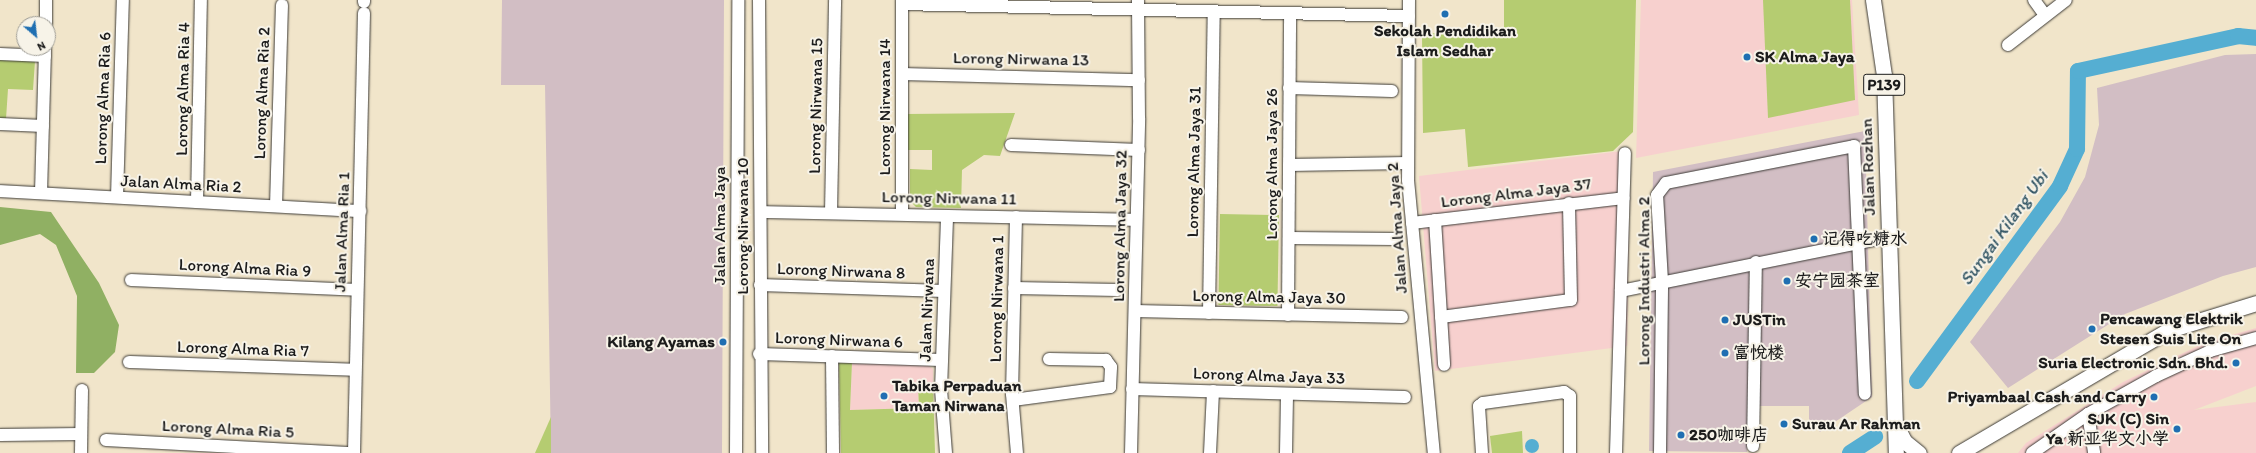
<!DOCTYPE html>
<html>
<head>
<meta charset="utf-8">
<style>
	body { margin:0 }
	#map { position:relative; width:2256px; height:453px; overflow:hidden; background:#f1e5ca; font-family:Itim,"LXGW WenKai TC",sans-serif }
	div>[style] { position:absolute }
	[style*='--x'] { left:calc(var(--x)*1px); top:calc(var(--y)*1px); width:calc(var(--w)*1px); rotate:calc(var(--a)*1deg) }
	.built>* { inset:0; background:#f7d0ce }
	.industrial>* { inset:0; background:#d2bec4 }
	.green>* { inset:0; background:#b5cc71; transform-origin:0 0 }
	.forest>* { inset:0; background:#90b063 }
	.water>* { inset:0; background:#55aed2 }
	.round { border-radius:50% }
	.river>* { height:16px; margin:-8px; padding:0 8px; transform-origin:8px; border-radius:8px; background:#55aed2 }
	.roads { filter:drop-shadow(0 0 1px #3c3a36) drop-shadow(0 0 1px #3c3a36) }
	.minor>* { height:12px; margin:-6px; padding:0 6px; transform-origin:6px; border-radius:6px; background:#fff }
	.major>* { height:15px; margin:-7.5px; padding:0 7.5px; transform-origin:7.5px; border-radius:7.5px; background:#fff }
	.dots>* { width:11px; height:11px; translate:-50% -50%; box-sizing:border-box; border:2px solid #f7f3e8; border-radius:50% }
	span { translate:-50% -50%; white-space:nowrap; text-align:center; line-height:1.15; -webkit-text-stroke:4px #f7f3e8; paint-order:stroke }
	.shield-label span { padding:1px 3px; background:#f7f3e8; border:1px solid; border-radius:3px; -webkit-text-stroke-width:0 }
	.shield-label { font-size:16px; color:#1c1c1c; font-weight:700 }
	.poi-label { font-size:17px; color:#1c1c1c; font-weight:700 }
	.left { translate:0 -50%; text-align:left }
	.right { translate:-100% -50%; text-align:right }
	.street-label { font-size:17px; color:#1c1c1c }
	.water-label { font-size:18px; color:#335665; font-style:italic }
	.north { position:absolute; left:16px; top:16px; width:40px; height:40px; box-sizing:border-box; background:#f7f3e8; border:1px solid #9f9d96; border-radius:50%; rotate:152deg; font-size:11px; font-weight:700; line-height:16px; text-align:center; color:#1c1c1c }
	.north::after { content:''; display:block; margin:auto; width:14px; height:18px; background:#1f6fb2; clip-path:polygon(50% 0,100% 100%,50% 72%,0 100%) }
</style>
</head>
<body>
<div id="map">
	<div class="built">
		<div style="clip-path:polygon(1641px 0,1852px 0,1859px 115px,1636px 158px)"></div>
		<div style="clip-path:polygon(1630px 150px,1627px 346px,1435px 371px,1419px 176px)"></div>
		<div style="clip-path:polygon(2256px 328px,2256px 386px,2194px 410px,2256px 402px,2256px 453px,2018px 453px,2026px 443px,2123px 382px,2204px 343px)"></div>
		<div style="clip-path:polygon(922px 361px,933px 369px,933px 384px,918px 385px,919px 408px,850px 410px,852px 362px)"></div>
	</div>
	<div class="industrial">
		<div style="clip-path:polygon(502px 0,724px 0,722px 453px,551px 453px,545px 85px,501px 85px)"></div>
		<div style="clip-path:polygon(2256px 54px,2256px 267px,2223px 276px,2125px 314px,2008px 388px,1970px 342px,2060px 222px,2085px 177px,2099px 125px,2097px 88px,2225px 55px)"></div>
		<div style="clip-path:polygon(1865px 131px,1872px 397px,1820px 432px,1809px 419px,1809px 406px,1748px 406px,1747px 452px,1649px 451px,1653px 172px)"></div>
	</div>
	<div class="green">
		<div style="clip-path:polygon(1504px 0,1636px 0,1633px 132px,1613px 151px,1468px 167px,1465px 129px,1423px 133px,1422px 34px,1504px 28px)"></div>
		<div style="clip-path:polygon(1763px 0,1850px 0,1855px 100px,1768px 118px)"></div>
		<div style="clip-path:polygon(0 59px,35px 61px,33px 90px,8px 89px,6px 119px,0 119px)"></div>
		<div style="clip-path:polygon(1015px 113px,1000px 156px,984px 155px,962px 170px,961px 208px,916px 207px,910px 201px,910px 169px,932px 170px,932px 150px,908px 150px,906px 114px)"></div>
		<div style="left:1279px;top:215px;width:91px;height:59px;rotate:91deg"></div>
		<div style="clip-path:polygon(839px 361px,852px 362px,850px 410px,919px 408px,918px 384px,933px 384px,935px 453px,841px 453px)"></div>
		<div style="clip-path:polygon(551px 417px,551px 453px,535px 453px)"></div>
		<div style="clip-path:polygon(1522px 431px,1523px 453px,1492px 453px,1490px 436px)"></div>
	</div>
	<div class="forest">
		<div style="clip-path:polygon(0 207px,51px 212px,99px 283px,119px 325px,115px 352px,94px 373px,76px 373px,77px 296px,56px 245px,40px 234px,0 245px)"></div>
	</div>
	<div class="water">
		<div class="round" style="left:1525px;top:439px;width:14px;height:14px"></div>
	</div>
	<div class="river">
		<div style="--x:1917;--y:381;--w:242;--a:-53.7"></div>
		<div style="--x:2060;--y:186;--w:41;--a:-65.3"></div>
		<div style="--x:2077;--y:149;--w:78;--a:-89.3"></div>
		<div style="--x:2078;--y:71;--w:164;--a:-12.3"></div>
		<div style="--x:2238;--y:36;--w:18;--a:6"></div>
		<div style="--x:1850;--y:453;--w:30;--a:-33"></div>
	</div>
	<div class="roads">
		<div class="minor">
			<div style="--x:364;--y:0;--w:2;--a:90"></div>
			<div style="--x:759;--y:0;--w:453;--a:89.6"></div>
			<div style="--x:902;--y:0;--w:214;--a:90"></div>
			<div style="--x:1409;--y:0;--w:180;--a:90.3"></div>
			<div style="--x:1408;--y:180;--w:274;--a:84.6"></div>
			<div style="--x:2034;--y:0;--w:19;--a:54"></div>
			<div style="--x:902;--y:4;--w:507;--a:1.36"></div>
			<div style="--x:46;--y:24;--w:24;--a:-90"></div>
			<div style="--x:2008;--y:45;--w:73;--a:-37.8"></div>
			<div style="--x:0;--y:54;--w:45;--a:2.5"></div>
			<div style="--x:902;--y:74;--w:237;--a:1.5"></div>
			<div style="--x:1289;--y:88;--w:103;--a:1.7"></div>
			<div style="--x:0;--y:124;--w:43;--a:2.7"></div>
			<div style="--x:1011;--y:145;--w:128;--a:2.2"></div>
			<div style="--x:1289;--y:165;--w:119;--a:-1"></div>
			<div style="--x:0;--y:191;--w:361;--a:3.2"></div>
			<div style="--x:41;--y:193;--w:145;--a:-88.4"></div>
			<div style="--x:117;--y:197;--w:197;--a:-88.3"></div>
			<div style="--x:197;--y:202;--w:202;--a:-88.9"></div>
			<div style="--x:276;--y:206;--w:201;--a:-88.3"></div>
			<div style="--x:761;--y:212;--w:375;--a:1.2"></div>
			<div style="--x:831;--y:213;--w:213;--a:-88.9"></div>
			<div style="--x:1016;--y:217;--w:177;--a:91.3"></div>
			<div style="--x:1012;--y:394;--w:59;--a:85.2"></div>
			<div style="--x:1435;--y:220;--w:145;--a:86.4"></div>
			<div style="--x:1412;--y:223;--w:213;--a:-6.7"></div>
			<div style="--x:1289;--y:238;--w:106;--a:0.5"></div>
			<div style="--x:131;--y:280;--w:226;--a:2.5"></div>
			<div style="--x:760;--y:285;--w:184;--a:1.9"></div>
			<div style="--x:1014;--y:288;--w:104;--a:1.1"></div>
			<div style="--x:1621;--y:291;--w:274;--a:-11.4"></div>
			<div style="--x:1135;--y:311;--w:267;--a:1.3"></div>
			<div style="--x:1209;--y:313;--w:302;--a:-89.1"></div>
			<div style="--x:1288;--y:315;--w:302;--a:-89.6"></div>
			<div style="--x:1441;--y:317;--w:131;--a:-7.5"></div>
			<div style="--x:1571;--y:300;--w:97;--a:-91.2"></div>
			<div style="--x:759;--y:354;--w:183;--a:1.9"></div>
			<div style="--x:832;--y:356;--w:97;--a:89.4"></div>
			<div style="--x:129;--y:362;--w:226;--a:2"></div>
			<div style="--x:1132;--y:389;--w:273;--a:1.7"></div>
			<div style="--x:1013;--y:400;--w:98;--a:-7.6"></div>
			<div style="--x:1110;--y:387;--w:20;--a:-87"></div>
			<div style="--x:1111;--y:367;--w:9;--a:-126"></div>
			<div style="--x:1106;--y:360;--w:57;--a:-179"></div>
			<div style="--x:2088;--y:414;--w:39;--a:81"></div>
			<div style="--x:0;--y:435;--w:81;--a:-0.7"></div>
			<div style="--x:106;--y:440;--w:242;--a:3.1"></div>
			<div style="--x:1753;--y:446;--w:184;--a:-89.1"></div>
			<div style="--x:81;--y:453;--w:63;--a:-89.1"></div>
			<div style="--x:354;--y:453;--w:440;--a:-88.7"></div>
			<div style="--x:736;--y:453;--w:453;--a:-89.7"></div>
			<div style="--x:946;--y:453;--w:63;--a:-94.5"></div>
			<div style="--x:941;--y:390;--w:174;--a:-88"></div>
			<div style="--x:1131;--y:453;--w:335;--a:-88.6"></div>
			<div style="--x:1139;--y:118;--w:118;--a:-90.5"></div>
			<div style="--x:1210;--y:453;--w:62;--a:-87.2"></div>
			<div style="--x:1286;--y:453;--w:59;--a:-89"></div>
			<div style="--x:1482;--y:453;--w:47;--a:-93.7"></div>
			<div style="--x:1479;--y:406;--w:5;--a:-37"></div>
			<div style="--x:1483;--y:403;--w:82;--a:-7.7"></div>
			<div style="--x:1564;--y:392;--w:7;--a:34"></div>
			<div style="--x:1570;--y:396;--w:57;--a:90"></div>
			<div style="--x:1616;--y:453;--w:300;--a:-88.3"></div>
			<div style="--x:1660;--y:453;--w:172;--a:-89.3"></div>
			<div style="--x:1662;--y:281;--w:86;--a:-93.3"></div>
			<div style="--x:1657;--y:195;--w:15;--a:-53"></div>
			<div style="--x:1666;--y:183;--w:192;--a:-11.1"></div>
			<div style="--x:1854;--y:146;--w:248;--a:87.5"></div>
			<div style="--x:2032;--y:453;--w:68;--a:-34.9"></div>
			<div style="--x:2088;--y:414;--w:78;--a:-29.2"></div>
			<div style="--x:2156;--y:376;--w:60;--a:-24.8"></div>
			<div style="--x:2210;--y:351;--w:48;--a:-15.8"></div>
		</div>
		<div class="major">
			<div style="--x:1873;--y:0;--w:76;--a:81.7"></div>
			<div style="--x:1884;--y:75;--w:378;--a:88.2"></div>
			<div style="--x:1897;--y:427;--w:16;--a:63"></div>
			<div style="--x:1904;--y:441;--w:19;--a:39"></div>
			<div style="--x:1959;--y:453;--w:243;--a:-30.4"></div>
			<div style="--x:2169;--y:330;--w:91;--a:-17.2"></div>
		</div>
	</div>
	<div class="dots">
		<div style="left:1445px;top:14px;background:#1f6fb2"></div>
		<div style="left:1747px;top:57px;background:#1f6fb2"></div>
		<div style="left:1814px;top:239px;background:#1f6fb2"></div>
		<div style="left:1787px;top:281px;background:#1f6fb2"></div>
		<div style="left:1725px;top:320px;background:#1f6fb2"></div>
		<div style="left:2092px;top:329px;background:#1f6fb2"></div>
		<div style="left:723px;top:342px;background:#1f6fb2"></div>
		<div style="left:1725px;top:353px;background:#1f6fb2"></div>
		<div style="left:2236px;top:363px;background:#1f6fb2"></div>
		<div style="left:884px;top:396px;background:#1f6fb2"></div>
		<div style="left:2154px;top:397px;background:#1f6fb2"></div>
		<div style="left:1784px;top:424px;background:#1f6fb2"></div>
		<div style="left:2177px;top:429px;background:#1f6fb2"></div>
		<div style="left:1681px;top:435px;background:#1f6fb2"></div>
	</div>
	<div class="shield-label">
		<span style="left:1884px;top:85px">P139</span>
	</div>
	<div class="poi-label">
		<span style="left:1445px;top:41px">Sekolah Pendidikan<br>Islam Sedhar</span>
		<span class="left" style="left:1755px;top:57px">SK Alma Jaya</span>
		<span class="left" style="left:1822px;top:239px">记得吃糖水</span>
		<span class="left" style="left:1795px;top:281px">安宁园茶室</span>
		<span class="left" style="left:2100px;top:329px">Pencawang Elektrik<br>Stesen Suis Lite On</span>
		<span class="left" style="left:1733px;top:320px">JUSTin</span>
		<span class="right" style="left:715px;top:342px">Kilang Ayamas</span>
		<span class="left" style="left:1733px;top:353px">富悦楼</span>
		<span class="right" style="left:2228px;top:363px">Suria Electronic Sdn. Bhd.</span>
		<span class="left" style="left:892px;top:396px">Tabika Perpaduan<br>Taman Nirwana</span>
		<span class="right" style="left:2146px;top:397px">Priyambaal Cash and Carry</span>
		<span class="right" style="left:2169px;top:429px">SJK (C) Sin<br>Ya 新亚华文小学</span>
		<span class="left" style="left:1792px;top:424px">Surau Ar Rahman</span>
		<span class="left" style="left:1689px;top:435px">250咖啡店</span>
	</div>
	<div class="street-label">
		<span style="left:1021px;top:59px;rotate:1deg">Lorong Nirwana 13</span>
		<span style="left:183px;top:89px;rotate:-89deg">Lorong Alma Ria 4</span>
		<span style="left:262px;top:93px;rotate:-88deg">Lorong Alma Ria 2</span>
		<span style="left:103px;top:98px;rotate:-88deg">Lorong Alma Ria 6</span>
		<span style="left:816px;top:106px;rotate:-89deg">Lorong Nirwana 15</span>
		<span style="left:885px;top:107px;rotate:-90deg">Lorong Nirwana 14</span>
		<span style="left:1194px;top:162px;rotate:-89deg">Lorong Alma Jaya 31</span>
		<span style="left:1272px;top:164px;rotate:-90deg">Lorong Alma Jaya 26</span>
		<span style="left:1868px;top:167px;rotate:-92deg">Jalan Rozhan</span>
		<span style="left:181px;top:184px;rotate:3deg">Jalan Alma Ria 2</span>
		<span style="left:1516px;top:193px;rotate:-7deg">Lorong Alma Jaya 37</span>
		<span style="left:949px;top:198px;rotate:1deg">Lorong Nirwana 11</span>
		<span style="left:720px;top:226px;rotate:-90deg">Jalan Alma Jaya</span>
		<span style="left:743px;top:226px;rotate:-90deg">Lorong Nirwana 10</span>
		<span style="left:1120px;top:226px;rotate:-89deg">Lorong Alma Jaya 32</span>
		<span style="left:1397px;top:228px;rotate:-94deg">Jalan Alma Jaya 2</span>
		<span style="left:342px;top:232px;rotate:-88deg">Jalan Alma Ria 1</span>
		<span style="left:245px;top:268px;rotate:3deg">Lorong Alma Ria 9</span>
		<span style="left:841px;top:271px;rotate:2deg">Lorong Nirwana 8</span>
		<span style="left:1644px;top:281px;rotate:-90deg">Lorong Industri Alma 2</span>
		<span style="left:1269px;top:297px;rotate:1deg">Lorong Alma Jaya 30</span>
		<span style="left:997px;top:299px;rotate:-89deg">Lorong Nirwana 1</span>
		<span style="left:927px;top:310px;rotate:-88deg">Jalan Nirwana</span>
		<span style="left:839px;top:340px;rotate:2deg">Lorong Nirwana 6</span>
		<span style="left:243px;top:349px;rotate:2deg">Lorong Alma Ria 7</span>
		<span style="left:1269px;top:376px;rotate:2deg">Lorong Alma Jaya 33</span>
		<span style="left:228px;top:429px;rotate:3deg">Lorong Alma Ria 5</span>
	</div>
	<div class="water-label">
		<span style="left:2004px;top:228px;rotate:-54deg">Sungai Kilang Ubi</span>
	</div>
	<div class="north">N</div>
</div>
</body>
</html>
